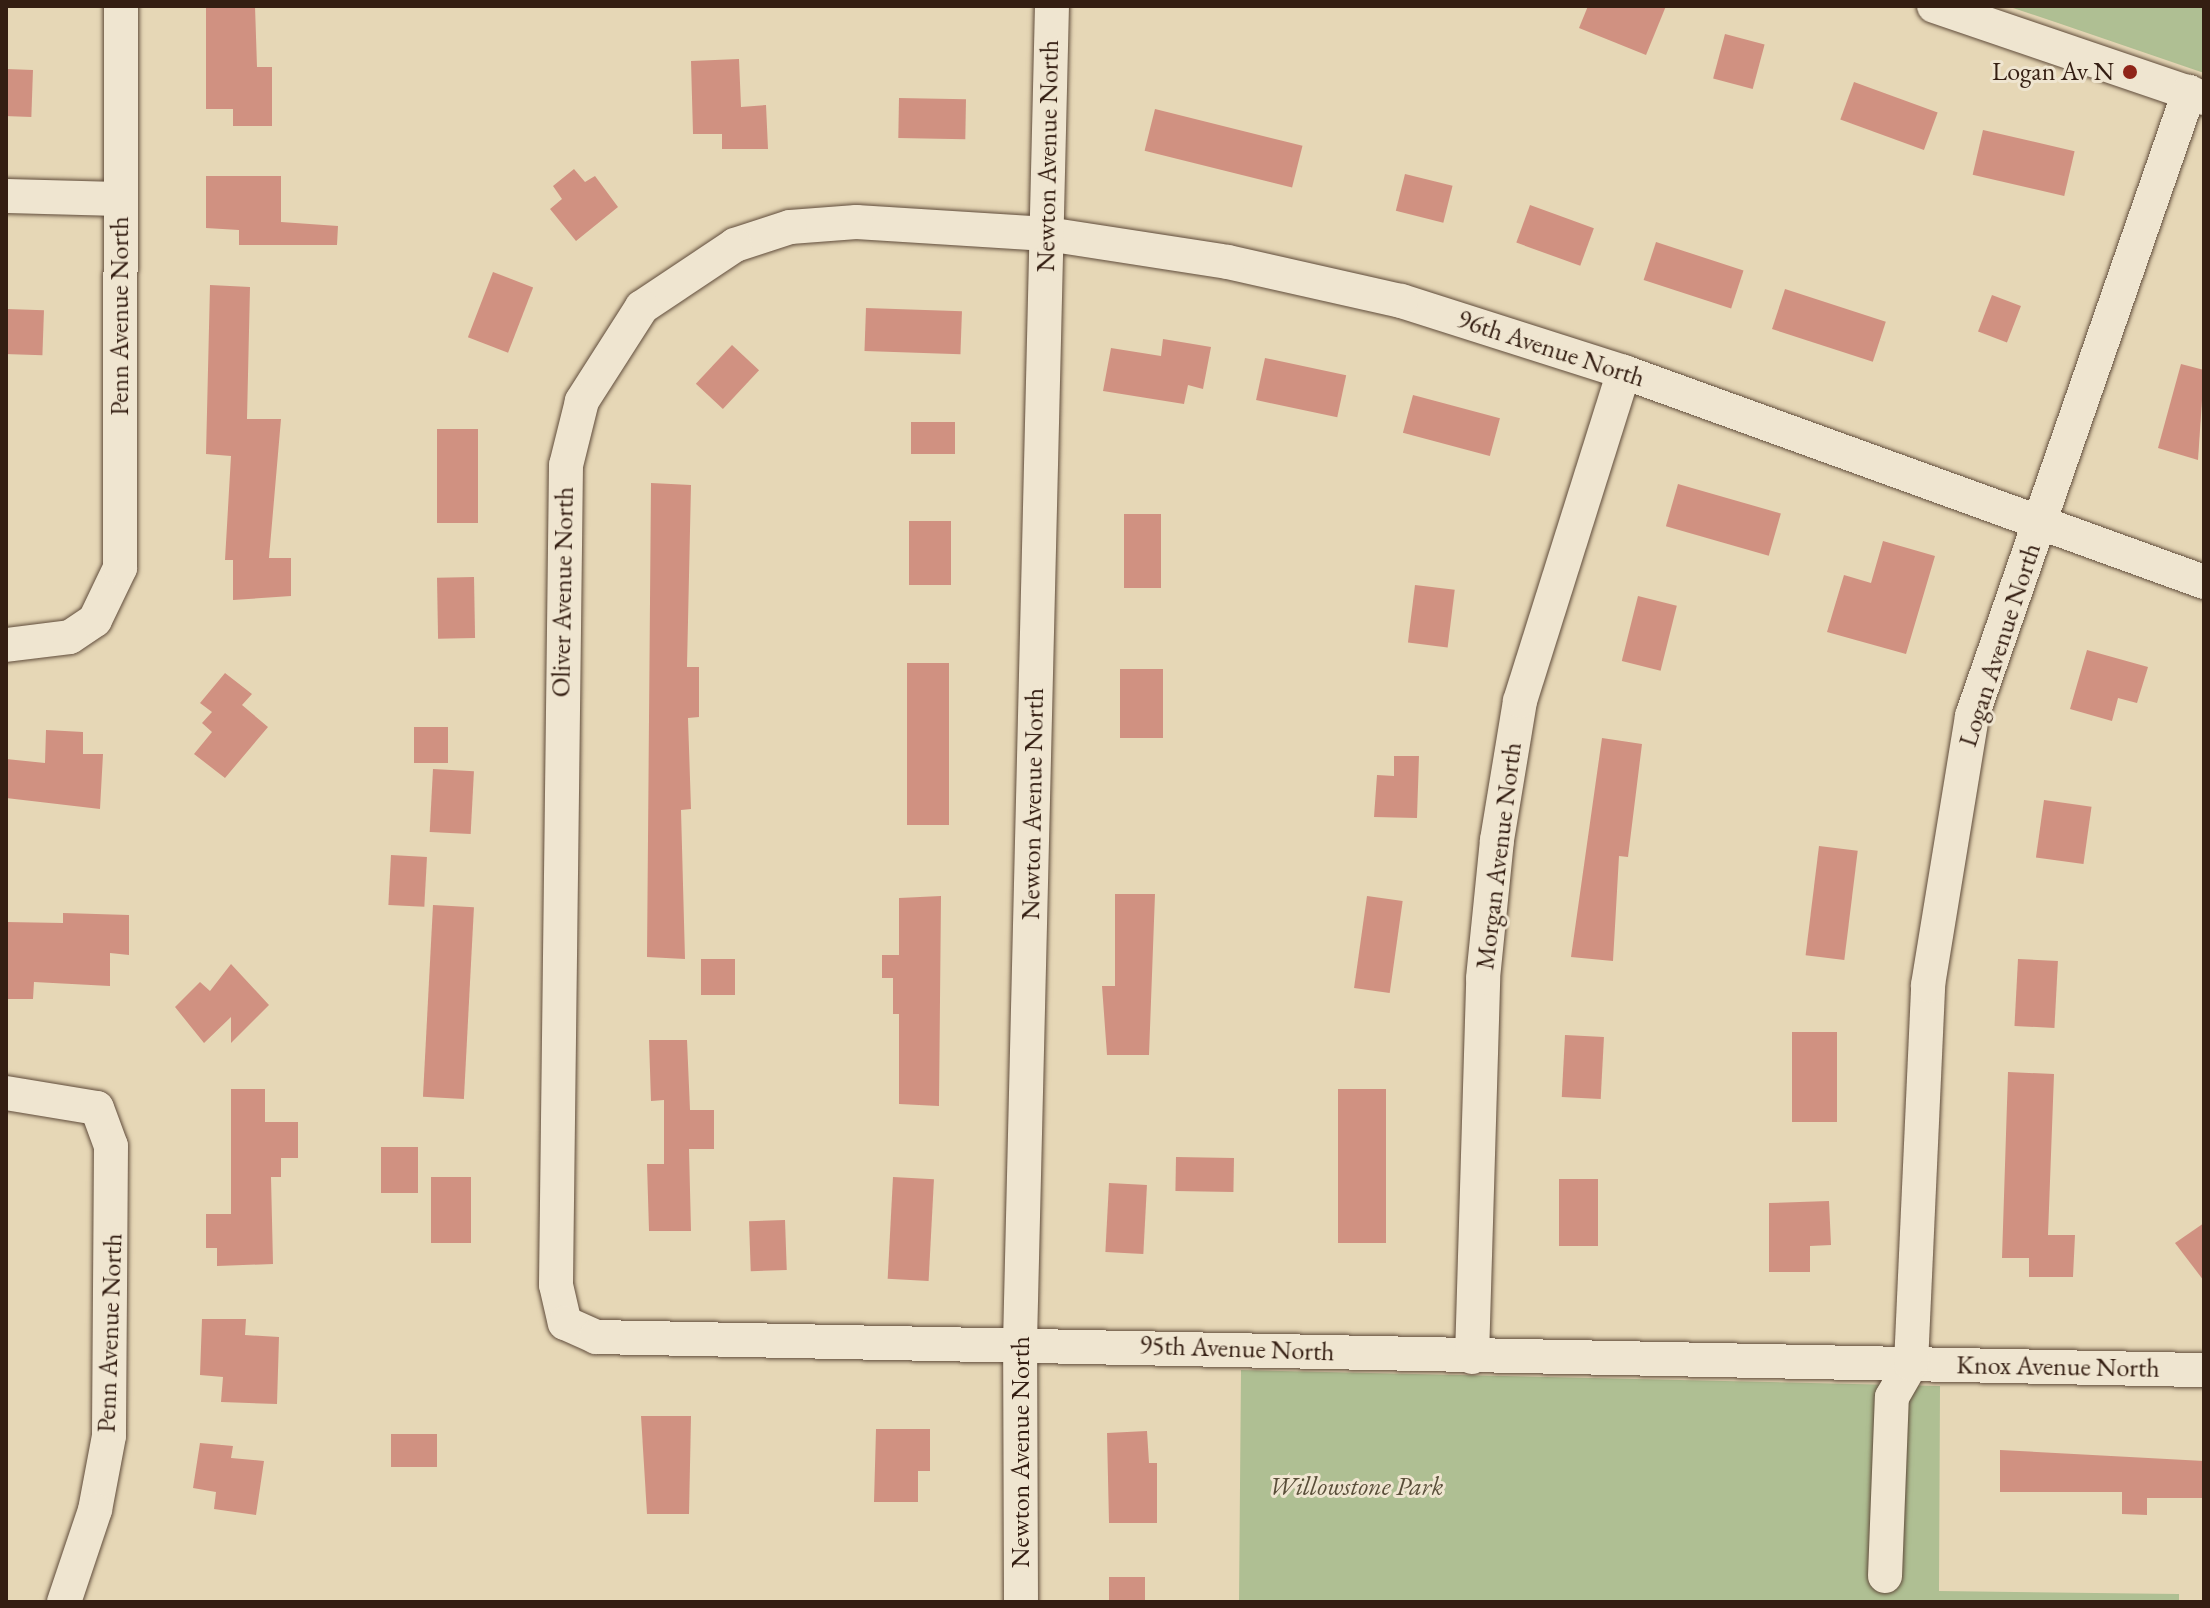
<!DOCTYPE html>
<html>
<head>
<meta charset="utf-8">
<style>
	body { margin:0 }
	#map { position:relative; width:2210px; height:1608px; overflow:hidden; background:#e6d7b6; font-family:"EB Garamond",serif }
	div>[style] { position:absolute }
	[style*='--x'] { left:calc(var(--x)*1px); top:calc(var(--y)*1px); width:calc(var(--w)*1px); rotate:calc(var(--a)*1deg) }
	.green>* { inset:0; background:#afbf93 }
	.building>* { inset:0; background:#d09181; transform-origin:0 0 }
	.roads { filter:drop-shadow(0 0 2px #604c3b) drop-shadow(0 0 2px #604c3b) }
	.minor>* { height:34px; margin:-17px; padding:0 17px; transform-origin:17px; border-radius:17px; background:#efe5d0 }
	.dots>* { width:22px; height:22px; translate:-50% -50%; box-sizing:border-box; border:4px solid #efe5d0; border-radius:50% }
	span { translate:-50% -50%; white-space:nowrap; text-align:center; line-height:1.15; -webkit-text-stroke:6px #efe5d0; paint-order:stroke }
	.poi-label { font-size:26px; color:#341e12 }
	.right { translate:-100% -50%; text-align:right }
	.street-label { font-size:26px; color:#341e12 }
	.park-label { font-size:26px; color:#594e39; font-style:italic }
	.frame { position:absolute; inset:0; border:8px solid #341e12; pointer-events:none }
</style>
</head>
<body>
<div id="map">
	<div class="green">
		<div style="clip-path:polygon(2007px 6px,2204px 6px,2204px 73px,2058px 23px)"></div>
		<div style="clip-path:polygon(1241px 1370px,1940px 1386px,1939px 1591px,2179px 1594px,2179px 1602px,1239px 1602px)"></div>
	</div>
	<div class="building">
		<div style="clip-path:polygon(206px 6px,255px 6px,257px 67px,272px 67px,272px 126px,233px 126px,233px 109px,206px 109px)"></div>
		<div style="clip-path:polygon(1588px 6px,1666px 6px,1646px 55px,1579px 28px)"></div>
		<div style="left:1725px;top:34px;width:41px;height:46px;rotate:15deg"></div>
		<div style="clip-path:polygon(739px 59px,741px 107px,766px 105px,768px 149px,722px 149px,722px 134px,693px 134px,691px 61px)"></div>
		<div style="left:6px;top:69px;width:27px;height:47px;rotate:2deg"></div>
		<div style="left:1854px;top:82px;width:89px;height:40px;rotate:20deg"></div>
		<div style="left:899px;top:98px;width:67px;height:40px;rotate:1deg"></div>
		<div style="left:1155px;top:109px;width:152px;height:43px;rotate:14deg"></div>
		<div style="left:1983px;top:130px;width:94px;height:46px;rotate:13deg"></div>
		<div style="clip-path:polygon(574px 169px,585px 182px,595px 176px,618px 207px,576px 241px,550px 209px,562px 199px,553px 186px)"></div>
		<div style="left:1405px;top:174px;width:49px;height:38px;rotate:14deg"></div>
		<div style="clip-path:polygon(206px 176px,281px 176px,281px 222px,338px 226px,337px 245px,239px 245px,239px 230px,206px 228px)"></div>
		<div style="left:1530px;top:205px;width:68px;height:40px;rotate:20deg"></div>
		<div style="left:1656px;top:242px;width:92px;height:40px;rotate:18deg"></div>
		<div style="left:493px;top:272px;width:43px;height:70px;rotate:21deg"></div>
		<div style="clip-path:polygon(210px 285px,250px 287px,247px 419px,281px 419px,269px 558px,291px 558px,291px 596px,233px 600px,233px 560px,225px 560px,231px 456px,206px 454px)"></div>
		<div style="left:1785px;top:289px;width:106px;height:42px;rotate:18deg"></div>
		<div style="left:1992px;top:295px;width:31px;height:39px;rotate:21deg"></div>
		<div style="left:866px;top:308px;width:96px;height:43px;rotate:2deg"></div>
		<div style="left:6px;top:309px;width:38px;height:45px;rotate:2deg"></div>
		<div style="clip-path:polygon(1163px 339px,1211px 347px,1203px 389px,1188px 385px,1184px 404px,1103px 391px,1111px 348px,1161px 356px)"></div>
		<div style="left:732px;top:345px;width:37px;height:53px;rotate:43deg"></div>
		<div style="left:1265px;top:358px;width:83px;height:43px;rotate:12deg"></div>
		<div style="clip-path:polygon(2181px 364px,2204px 370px,2198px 460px,2158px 448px)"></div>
		<div style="left:1413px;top:395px;width:90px;height:39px;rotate:15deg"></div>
		<div style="left:911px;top:422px;width:44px;height:32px"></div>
		<div style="left:437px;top:429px;width:41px;height:94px"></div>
		<div style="clip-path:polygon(651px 483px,691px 485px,687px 667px,699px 667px,699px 717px,688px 718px,691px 809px,681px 810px,685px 959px,647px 957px)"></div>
		<div style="left:1678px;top:484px;width:107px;height:44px;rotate:16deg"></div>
		<div style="left:1124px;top:514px;width:37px;height:74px"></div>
		<div style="left:909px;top:521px;width:42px;height:64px"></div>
		<div style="clip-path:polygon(1883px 541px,1935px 556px,1906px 654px,1827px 632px,1844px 575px,1871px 583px)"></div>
		<div style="left:474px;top:577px;width:61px;height:37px;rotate:89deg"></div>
		<div style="left:1415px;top:585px;width:40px;height:58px;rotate:7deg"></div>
		<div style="left:1638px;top:596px;width:40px;height:67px;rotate:14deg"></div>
		<div style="clip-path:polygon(2087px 650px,2148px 667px,2137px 703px,2118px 698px,2112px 721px,2070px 709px)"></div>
		<div style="left:907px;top:663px;width:42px;height:162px"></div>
		<div style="left:1120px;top:669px;width:43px;height:69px"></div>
		<div style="clip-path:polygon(225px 673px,252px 694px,242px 705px,268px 727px,225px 778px,194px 754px,212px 732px,202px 723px,212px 712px,200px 703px)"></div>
		<div style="left:414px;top:727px;width:34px;height:36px"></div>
		<div style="clip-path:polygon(46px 730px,83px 732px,83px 754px,103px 754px,100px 809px,6px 798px,6px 759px,45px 763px)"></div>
		<div style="clip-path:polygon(1602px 738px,1642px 744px,1628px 857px,1619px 856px,1613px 961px,1571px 957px)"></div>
		<div style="clip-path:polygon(1394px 756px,1419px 756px,1417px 818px,1374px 817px,1377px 775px,1394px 776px)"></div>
		<div style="left:433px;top:769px;width:41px;height:63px;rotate:3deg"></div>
		<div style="left:2044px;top:800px;width:48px;height:58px;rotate:8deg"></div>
		<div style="left:1819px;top:846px;width:39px;height:110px;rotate:7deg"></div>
		<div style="left:391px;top:855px;width:36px;height:50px;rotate:3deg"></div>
		<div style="clip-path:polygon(1115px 894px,1155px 894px,1149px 1055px,1107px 1055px,1102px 986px,1115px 986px)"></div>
		<div style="clip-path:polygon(941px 896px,939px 1106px,899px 1104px,899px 1014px,893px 1014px,893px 978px,882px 978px,882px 955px,899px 955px,899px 898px)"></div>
		<div style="left:1367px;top:896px;width:36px;height:93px;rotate:8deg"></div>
		<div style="left:433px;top:905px;width:41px;height:192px;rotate:3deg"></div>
		<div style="clip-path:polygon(63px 913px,129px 915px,129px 955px,110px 953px,110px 986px,34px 982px,33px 999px,6px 999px,6px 922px,63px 923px)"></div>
		<div style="left:701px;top:959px;width:34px;height:36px"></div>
		<div style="left:2018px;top:959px;width:40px;height:67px;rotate:3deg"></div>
		<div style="clip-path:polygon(231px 964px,269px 1005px,231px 1043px,231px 1017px,204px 1043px,175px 1007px,200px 982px,210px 991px)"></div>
		<div style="left:1792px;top:1032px;width:45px;height:90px"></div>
		<div style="left:1565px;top:1035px;width:39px;height:62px;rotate:3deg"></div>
		<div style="clip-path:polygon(649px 1040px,687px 1040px,690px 1110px,714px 1110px,714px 1149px,689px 1149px,691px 1231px,649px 1231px,647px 1164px,664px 1164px,664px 1100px,651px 1101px)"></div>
		<div style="clip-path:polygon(2008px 1072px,2054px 1074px,2048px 1235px,2075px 1235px,2073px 1277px,2029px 1277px,2029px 1258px,2002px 1258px)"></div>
		<div style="clip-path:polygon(231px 1089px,265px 1089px,265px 1122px,298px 1122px,298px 1158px,281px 1158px,281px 1177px,271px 1177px,273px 1264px,217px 1266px,217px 1248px,206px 1248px,206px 1214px,231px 1214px)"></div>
		<div style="left:1338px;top:1089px;width:48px;height:154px"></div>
		<div style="left:381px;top:1147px;width:37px;height:46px"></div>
		<div style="left:1176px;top:1157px;width:58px;height:34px;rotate:1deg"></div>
		<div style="left:431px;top:1177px;width:40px;height:66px"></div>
		<div style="left:893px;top:1177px;width:41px;height:102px;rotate:3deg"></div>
		<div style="left:1559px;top:1179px;width:39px;height:67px"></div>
		<div style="left:1109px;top:1183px;width:38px;height:69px;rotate:3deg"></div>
		<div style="clip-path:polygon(1829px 1201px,1831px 1245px,1810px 1246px,1810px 1272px,1769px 1272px,1769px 1203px)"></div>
		<div style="left:785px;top:1220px;width:50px;height:36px;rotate:88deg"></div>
		<div style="clip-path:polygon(2204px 1223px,2204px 1281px,2175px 1243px)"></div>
		<div style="clip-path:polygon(202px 1319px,246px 1319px,245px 1335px,279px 1337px,277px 1404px,221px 1402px,223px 1377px,200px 1375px)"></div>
		<div style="clip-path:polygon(641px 1416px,691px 1416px,689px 1514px,647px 1514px)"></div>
		<div style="clip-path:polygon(876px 1429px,930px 1429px,930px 1471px,918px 1471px,918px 1502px,874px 1502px)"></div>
		<div style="clip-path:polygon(1147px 1431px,1149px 1463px,1157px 1463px,1157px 1523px,1109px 1523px,1107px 1433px)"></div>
		<div style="left:391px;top:1434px;width:46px;height:33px"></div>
		<div style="clip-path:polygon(200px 1443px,233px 1446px,231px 1458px,264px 1461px,256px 1515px,214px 1509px,216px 1492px,193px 1488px)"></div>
		<div style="clip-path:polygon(2000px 1450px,2204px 1461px,2204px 1498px,2147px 1498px,2147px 1515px,2122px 1514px,2122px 1492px,2000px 1492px)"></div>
		<div style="left:1109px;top:1577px;width:36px;height:25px"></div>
	</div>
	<div class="roads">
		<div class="minor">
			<div style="--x:1934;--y:6;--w:285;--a:18.8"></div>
			<div style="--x:6;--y:196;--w:114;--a:1.5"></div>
			<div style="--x:2204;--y:582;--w:617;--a:-160.1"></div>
			<div style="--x:1624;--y:372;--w:234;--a:-162.3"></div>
			<div style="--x:1401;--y:301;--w:177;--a:-167.3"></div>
			<div style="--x:1228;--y:262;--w:183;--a:-171.2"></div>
			<div style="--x:1047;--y:234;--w:191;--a:-176.4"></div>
			<div style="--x:856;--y:222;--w:66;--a:175.7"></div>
			<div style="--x:790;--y:227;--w:58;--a:161.9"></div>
			<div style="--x:735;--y:245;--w:112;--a:146.3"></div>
			<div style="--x:642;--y:307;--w:112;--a:122.6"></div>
			<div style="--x:582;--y:401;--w:66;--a:104"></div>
			<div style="--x:566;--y:465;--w:820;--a:90.7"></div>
			<div style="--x:556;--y:1285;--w:39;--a:77"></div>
			<div style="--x:565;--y:1323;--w:34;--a:24"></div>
			<div style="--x:596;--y:1337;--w:1608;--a:1.18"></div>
			<div style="--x:6;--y:645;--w:64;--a:-7.1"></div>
			<div style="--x:70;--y:637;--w:30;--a:-34"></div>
			<div style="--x:95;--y:620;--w:58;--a:-64.3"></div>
			<div style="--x:120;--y:568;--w:562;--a:-89.9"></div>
			<div style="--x:6;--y:1093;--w:92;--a:9.4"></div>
			<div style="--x:97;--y:1108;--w:40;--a:69.8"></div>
			<div style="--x:111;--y:1146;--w:290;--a:90.4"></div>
			<div style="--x:109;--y:1436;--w:75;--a:100.7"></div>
			<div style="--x:95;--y:1510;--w:97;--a:108.6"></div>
			<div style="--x:1472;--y:1357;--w:379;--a:-88.3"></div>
			<div style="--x:1483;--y:978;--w:139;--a:-84.2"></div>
			<div style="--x:1497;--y:840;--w:141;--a:-80.6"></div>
			<div style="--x:1520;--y:701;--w:345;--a:-72.5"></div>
			<div style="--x:1885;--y:1576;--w:179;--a:-87.8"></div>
			<div style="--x:1892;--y:1397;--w:38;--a:-60"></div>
			<div style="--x:1911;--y:1364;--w:379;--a:-87.4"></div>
			<div style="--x:1928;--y:985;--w:273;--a:-80.7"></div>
			<div style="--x:1972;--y:716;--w:661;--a:-70.82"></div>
			<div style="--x:1021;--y:1602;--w:259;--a:-90.2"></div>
			<div style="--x:1020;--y:1343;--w:1337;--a:-88.63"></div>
		</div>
	</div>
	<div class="dots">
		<div style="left:2130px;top:72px;background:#8f2418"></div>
	</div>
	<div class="poi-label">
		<span class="right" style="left:2114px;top:72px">Logan Av N</span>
	</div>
	<div class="street-label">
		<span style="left:1048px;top:156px;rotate:-89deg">Newton Avenue North</span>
		<span style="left:120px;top:316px;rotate:-90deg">Penn Avenue North</span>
		<span style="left:1551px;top:349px;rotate:18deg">96th Avenue North</span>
		<span style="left:563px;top:592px;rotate:-89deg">Oliver Avenue North</span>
		<span style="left:2000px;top:645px;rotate:-72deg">Logan Avenue North</span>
		<span style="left:1033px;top:804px;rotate:-89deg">Newton Avenue North</span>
		<span style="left:1499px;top:856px;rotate:-83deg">Morgan Avenue North</span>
		<span style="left:110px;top:1333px;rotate:-88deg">Penn Avenue North</span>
		<span style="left:1237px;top:1349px;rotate:2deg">95th Avenue North</span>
		<span style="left:2058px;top:1367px;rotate:1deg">Knox Avenue North</span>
		<span style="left:1021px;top:1452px;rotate:-90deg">Newton Avenue North</span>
	</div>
	<div class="park-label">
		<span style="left:1356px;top:1487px">Willowstone Park</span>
	</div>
	<div class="frame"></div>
</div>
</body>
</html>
